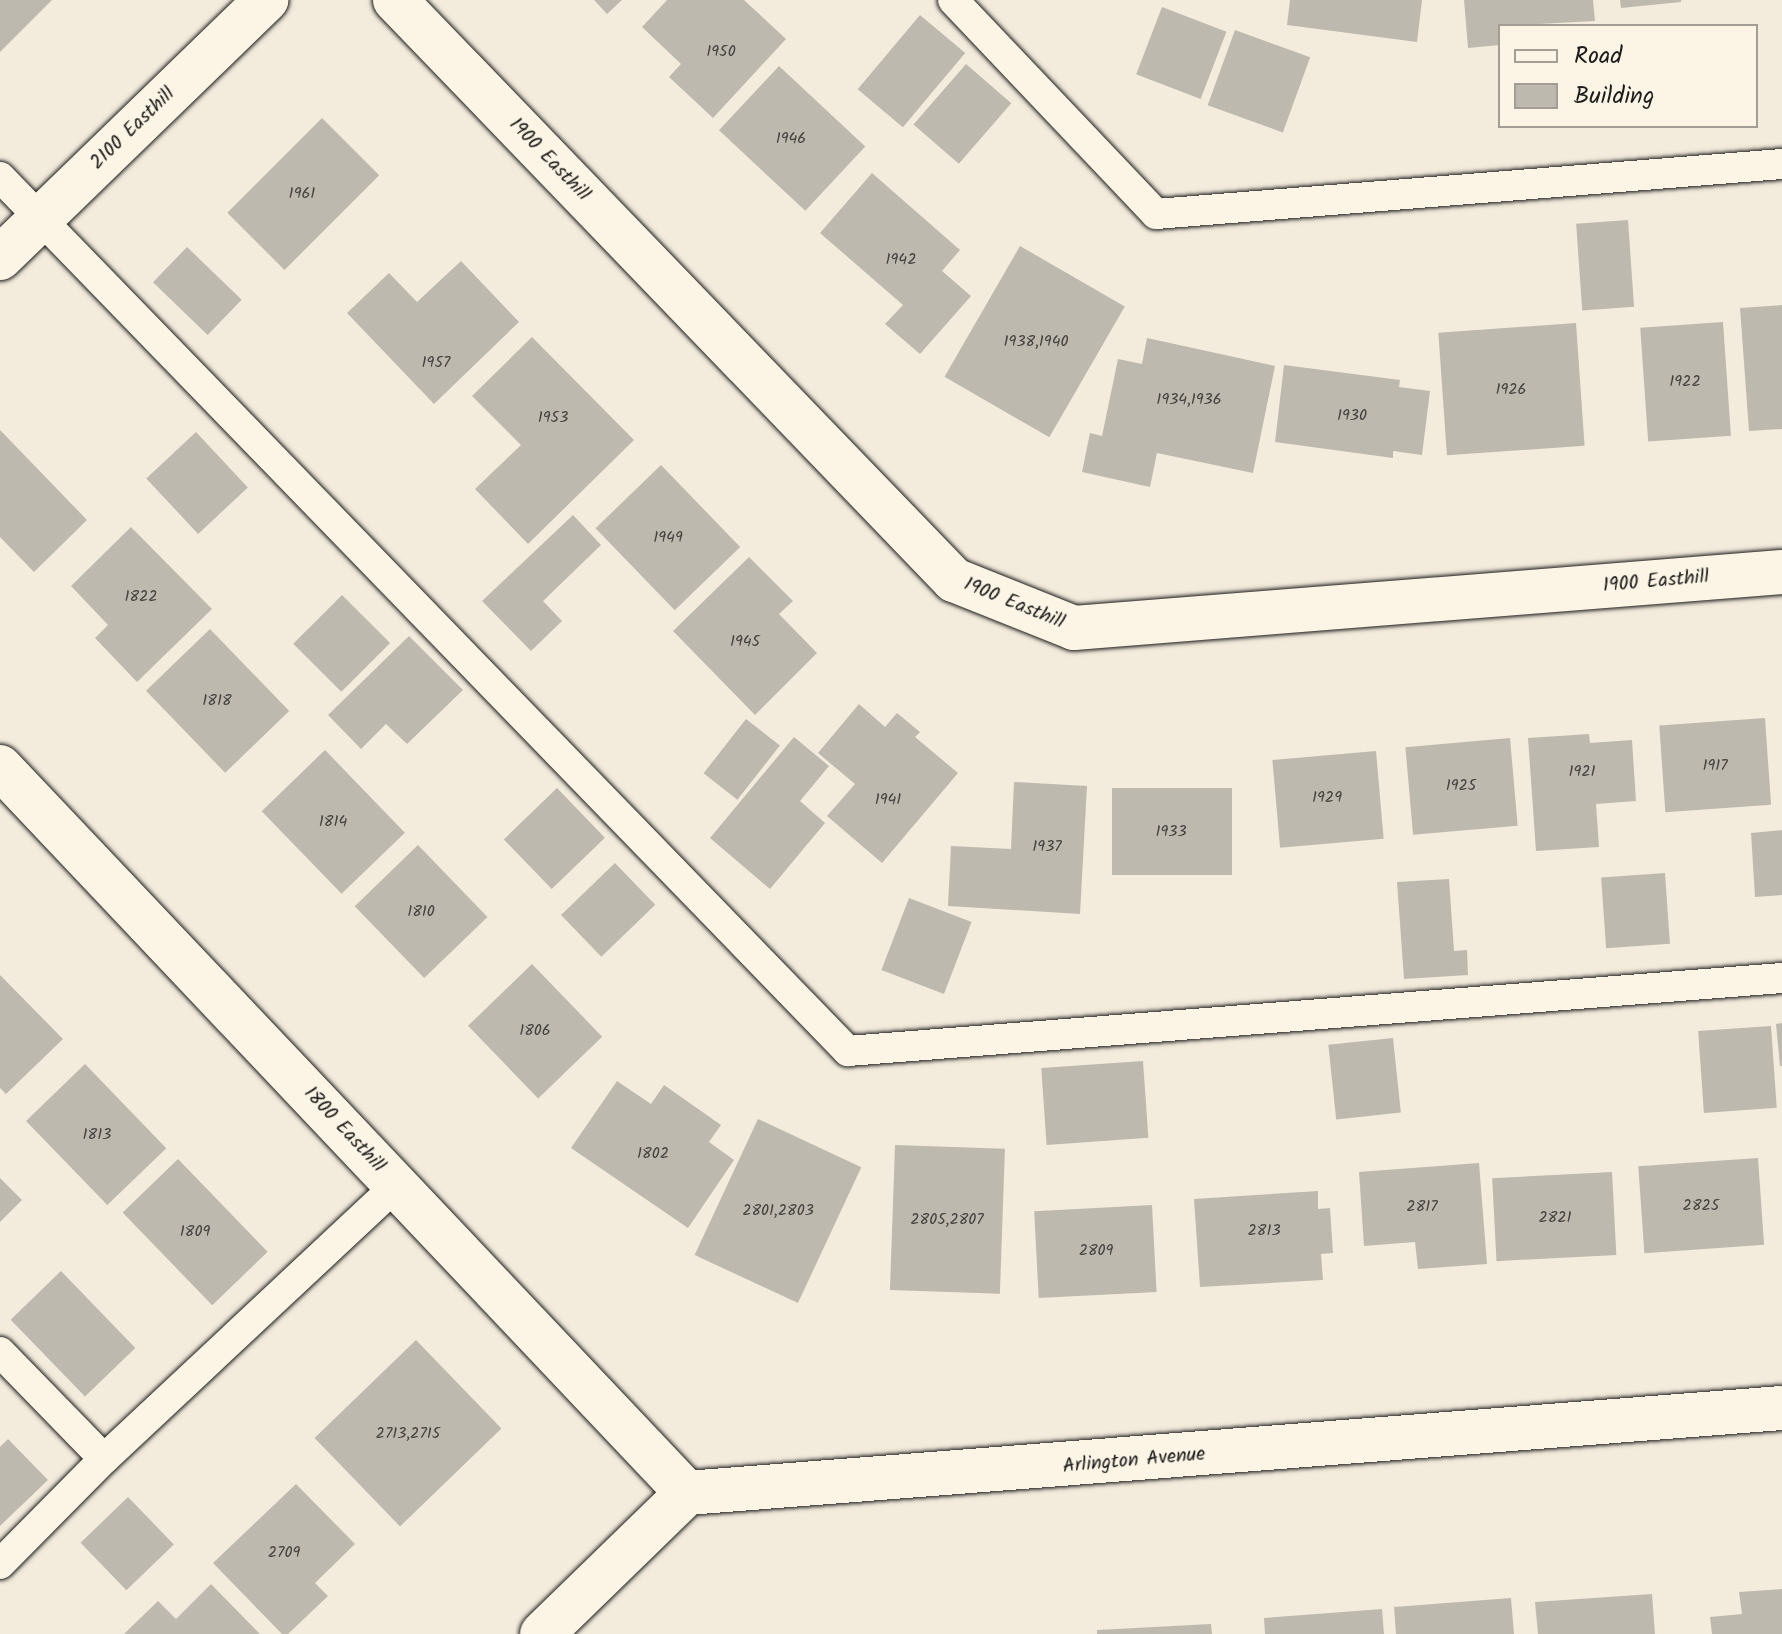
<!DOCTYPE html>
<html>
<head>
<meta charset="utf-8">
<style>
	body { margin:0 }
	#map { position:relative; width:1782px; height:1634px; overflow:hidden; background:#f3ecdd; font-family:Kalam,sans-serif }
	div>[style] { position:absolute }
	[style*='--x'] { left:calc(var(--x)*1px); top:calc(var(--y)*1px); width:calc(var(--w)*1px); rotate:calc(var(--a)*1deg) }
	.building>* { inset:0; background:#beb9ae; transform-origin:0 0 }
	.roads { filter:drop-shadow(0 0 2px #1c1c1c) drop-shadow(0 0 2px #1c1c1c) }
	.service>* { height:30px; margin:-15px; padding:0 15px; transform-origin:15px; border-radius:15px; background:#fcf5e5 }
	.minor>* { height:44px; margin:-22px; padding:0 22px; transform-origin:22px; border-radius:22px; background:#fcf5e5 }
	.tertiary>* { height:44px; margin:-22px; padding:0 22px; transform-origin:22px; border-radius:22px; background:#fcf5e5 }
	span { translate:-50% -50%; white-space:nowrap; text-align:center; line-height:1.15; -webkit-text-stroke:6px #fcf5e5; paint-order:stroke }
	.number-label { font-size:16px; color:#444340 }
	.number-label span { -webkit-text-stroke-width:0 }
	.street-label { font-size:20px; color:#1c1c1c }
	.legend { position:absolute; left:1498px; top:24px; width:260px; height:104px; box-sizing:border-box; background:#fcf5e5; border:2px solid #a29e95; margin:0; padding:10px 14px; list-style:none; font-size:24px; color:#1c1c1c }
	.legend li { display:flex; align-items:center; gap:16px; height:40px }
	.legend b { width:40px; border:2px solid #a29e95 }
</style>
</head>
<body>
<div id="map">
	<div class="building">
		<div style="clip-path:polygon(0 0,52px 0,0 52px)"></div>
		<div style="clip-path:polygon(594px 0,622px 0,607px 14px)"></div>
		<div style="clip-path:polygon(667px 0,744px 0,786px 39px,713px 118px,669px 77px,681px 64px,642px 27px)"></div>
		<div style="clip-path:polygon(1290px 0,1422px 0,1417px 42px,1287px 25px)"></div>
		<div style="clip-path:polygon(1464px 0,1593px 0,1595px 21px,1500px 26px,1500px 45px,1468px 48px)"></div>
		<div style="clip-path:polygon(1620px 0,1681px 0,1681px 2px,1621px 8px)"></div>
		<div style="left:1162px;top:7px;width:69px;height:72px;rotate:21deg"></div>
		<div style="left:920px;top:15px;width:59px;height:97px;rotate:40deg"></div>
		<div style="left:1235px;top:30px;width:80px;height:80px;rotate:20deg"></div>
		<div style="left:966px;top:64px;width:60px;height:80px;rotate:41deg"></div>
		<div style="left:779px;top:66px;width:118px;height:88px;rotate:43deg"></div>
		<div style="left:322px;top:118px;width:81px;height:134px;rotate:45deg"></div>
		<div style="clip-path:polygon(872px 173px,960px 250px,942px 271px,971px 296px,920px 354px,885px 324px,903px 305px,820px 233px)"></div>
		<div style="left:1628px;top:220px;width:87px;height:52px;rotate:86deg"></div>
		<div style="left:1020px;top:246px;width:121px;height:151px;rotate:30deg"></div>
		<div style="left:187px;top:247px;width:76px;height:49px;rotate:44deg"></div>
		<div style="clip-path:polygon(461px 261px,519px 322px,434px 404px,347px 313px,389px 273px,417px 302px)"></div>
		<div style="clip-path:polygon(1782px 305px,1782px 429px,1749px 431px,1740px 308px)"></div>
		<div style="left:1723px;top:322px;width:114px;height:83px;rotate:86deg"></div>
		<div style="left:1576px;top:323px;width:123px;height:138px;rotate:86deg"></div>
		<div style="clip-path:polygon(532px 337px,634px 440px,528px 544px,475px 489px,521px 445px,472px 396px)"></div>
		<div style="clip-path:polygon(1147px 338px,1275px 366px,1253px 473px,1157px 453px,1150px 487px,1082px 472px,1090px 433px,1102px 436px,1118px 359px,1142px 364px)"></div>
		<div style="clip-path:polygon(1284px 365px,1400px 380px,1399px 387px,1430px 391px,1422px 455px,1393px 451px,1393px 458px,1275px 442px)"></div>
		<div style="clip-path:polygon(0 430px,87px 520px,34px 572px,0 537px)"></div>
		<div style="left:196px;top:432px;width:76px;height:68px;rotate:47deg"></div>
		<div style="left:661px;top:465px;width:114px;height:91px;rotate:46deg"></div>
		<div style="clip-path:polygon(573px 515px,601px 545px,543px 601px,562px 621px,531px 651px,482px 601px)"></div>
		<div style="clip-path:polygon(131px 527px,212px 609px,137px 682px,95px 638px,108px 625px,71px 586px)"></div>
		<div style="clip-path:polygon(749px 557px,793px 601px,779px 614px,817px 653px,755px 715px,673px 631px)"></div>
		<div style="left:342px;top:595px;width:68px;height:69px;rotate:45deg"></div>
		<div style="left:210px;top:629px;width:114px;height:89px;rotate:46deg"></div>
		<div style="clip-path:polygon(409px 636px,463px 690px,407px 744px,386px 724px,361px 749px,328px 715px)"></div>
		<div style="clip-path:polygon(859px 704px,885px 727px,897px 713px,920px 732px,915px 737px,958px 773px,882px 863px,827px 816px,855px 784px,818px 753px)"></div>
		<div style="left:1765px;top:718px;width:87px;height:106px;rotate:86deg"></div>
		<div style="left:746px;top:719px;width:43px;height:69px;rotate:38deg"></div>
		<div style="clip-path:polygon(1589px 734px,1590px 743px,1632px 740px,1636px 801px,1596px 804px,1599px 847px,1536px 851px,1528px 738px)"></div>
		<div style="clip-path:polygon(794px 737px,829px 766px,800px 801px,825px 823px,770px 889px,710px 838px)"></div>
		<div style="left:1510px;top:738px;width:88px;height:105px;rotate:85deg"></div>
		<div style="left:325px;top:750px;width:115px;height:88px;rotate:46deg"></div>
		<div style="left:1376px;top:751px;width:88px;height:104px;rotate:85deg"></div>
		<div style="clip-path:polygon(1014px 782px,1087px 786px,1080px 914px,948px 906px,951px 846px,1011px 849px)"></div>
		<div style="left:557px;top:788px;width:69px;height:74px;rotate:46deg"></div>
		<div style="left:1112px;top:788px;width:120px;height:87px"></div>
		<div style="clip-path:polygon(1782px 830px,1782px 895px,1755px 897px,1751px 833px)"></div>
		<div style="left:418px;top:845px;width:100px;height:88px;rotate:46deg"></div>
		<div style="left:615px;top:863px;width:58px;height:75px;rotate:46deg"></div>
		<div style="left:1665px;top:873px;width:71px;height:64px;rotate:86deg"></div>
		<div style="clip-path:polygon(1449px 879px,1454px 951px,1467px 950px,1468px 975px,1404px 979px,1397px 882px)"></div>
		<div style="left:909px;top:898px;width:67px;height:77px;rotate:21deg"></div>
		<div style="left:532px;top:964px;width:101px;height:89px;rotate:46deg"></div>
		<div style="clip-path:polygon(0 975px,63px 1039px,6px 1094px,0 1088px)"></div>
		<div style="clip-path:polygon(1782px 1023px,1782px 1066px,1780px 1066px,1776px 1024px)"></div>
		<div style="left:1771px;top:1026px;width:82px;height:73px;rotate:86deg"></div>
		<div style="left:1393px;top:1038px;width:75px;height:65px;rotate:84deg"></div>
		<div style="left:1143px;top:1061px;width:77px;height:102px;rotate:86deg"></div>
		<div style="left:85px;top:1064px;width:117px;height:82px;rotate:46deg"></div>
		<div style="clip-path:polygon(617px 1081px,651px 1104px,664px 1085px,721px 1125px,709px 1142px,734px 1160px,688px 1228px,571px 1148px)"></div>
		<div style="left:758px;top:1119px;width:114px;height:150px;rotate:25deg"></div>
		<div style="left:895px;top:1145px;width:110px;height:145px;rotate:2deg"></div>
		<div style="left:1758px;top:1158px;width:87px;height:120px;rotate:86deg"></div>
		<div style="left:178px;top:1159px;width:129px;height:77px;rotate:46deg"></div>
		<div style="clip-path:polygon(1479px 1163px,1487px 1264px,1418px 1269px,1415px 1242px,1364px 1246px,1359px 1172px)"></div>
		<div style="left:1612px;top:1172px;width:83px;height:120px;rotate:87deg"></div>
		<div style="clip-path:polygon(0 1178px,22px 1200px,0 1222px)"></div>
		<div style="clip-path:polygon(1318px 1191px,1318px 1209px,1330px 1208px,1333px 1253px,1321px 1254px,1323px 1280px,1200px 1287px,1194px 1199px)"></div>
		<div style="left:1152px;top:1205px;width:87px;height:118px;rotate:87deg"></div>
		<div style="left:61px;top:1271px;width:107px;height:70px;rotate:46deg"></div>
		<div style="left:416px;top:1340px;width:123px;height:141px;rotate:46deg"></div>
		<div style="clip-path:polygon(8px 1439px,48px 1480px,0 1526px,0 1447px)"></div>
		<div style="clip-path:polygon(296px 1484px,355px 1544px,315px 1583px,328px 1596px,288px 1634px,282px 1634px,213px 1563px)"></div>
		<div style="left:128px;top:1497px;width:66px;height:66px;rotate:46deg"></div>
		<div style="clip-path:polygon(211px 1584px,260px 1634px,124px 1634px,158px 1601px,176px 1619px)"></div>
		<div style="clip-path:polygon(1782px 1589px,1782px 1634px,1712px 1634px,1710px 1617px,1742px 1614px,1739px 1592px)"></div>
		<div style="clip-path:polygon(1652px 1594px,1655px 1634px,1538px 1634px,1535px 1602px)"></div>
		<div style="clip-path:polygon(1511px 1598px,1514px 1634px,1396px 1634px,1394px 1607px)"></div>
		<div style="clip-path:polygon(1382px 1609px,1384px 1634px,1265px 1634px,1264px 1618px)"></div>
		<div style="clip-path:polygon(1211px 1624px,1212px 1634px,1097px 1634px,1097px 1630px)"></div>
	</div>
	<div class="roads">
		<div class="service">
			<div style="--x:953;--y:0;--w:295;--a:46.5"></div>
			<div style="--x:1156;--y:214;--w:628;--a:-4.57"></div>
			<div style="--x:0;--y:177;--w:1218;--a:45.87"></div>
			<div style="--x:848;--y:1051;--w:937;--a:-4.47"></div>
			<div style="--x:0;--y:1352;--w:149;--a:45.8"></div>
			<div style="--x:0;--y:1564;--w:148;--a:-45.3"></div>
			<div style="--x:104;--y:1459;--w:400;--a:-43.1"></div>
		</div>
		<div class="minor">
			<div style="--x:395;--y:0;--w:806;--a:46.06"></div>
			<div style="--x:954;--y:580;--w:129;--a:21.8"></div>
			<div style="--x:1074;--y:628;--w:710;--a:-4.52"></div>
			<div style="--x:0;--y:258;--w:371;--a:-44.1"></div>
			<div style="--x:0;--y:767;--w:1000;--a:46.58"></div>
		</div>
		<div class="tertiary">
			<div style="--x:542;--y:1634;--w:202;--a:-44.2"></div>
			<div style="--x:687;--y:1493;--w:1098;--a:-4.44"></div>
		</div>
	</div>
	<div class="number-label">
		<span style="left:721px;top:52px">1950</span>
		<span style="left:791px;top:139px">1946</span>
		<span style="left:302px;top:194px">1961</span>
		<span style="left:901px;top:260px">1942</span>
		<span style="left:1036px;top:342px">1938,1940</span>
		<span style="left:436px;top:363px">1957</span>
		<span style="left:1685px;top:382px">1922</span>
		<span style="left:1511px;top:390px">1926</span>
		<span style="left:1189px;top:400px">1934,1936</span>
		<span style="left:1352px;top:416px">1930</span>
		<span style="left:553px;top:418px">1953</span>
		<span style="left:668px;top:538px">1949</span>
		<span style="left:141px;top:597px">1822</span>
		<span style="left:745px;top:642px">1945</span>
		<span style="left:217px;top:701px">1818</span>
		<span style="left:1715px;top:766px">1917</span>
		<span style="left:1582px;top:772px">1921</span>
		<span style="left:1461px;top:786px">1925</span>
		<span style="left:1327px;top:798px">1929</span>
		<span style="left:888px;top:800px">1941</span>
		<span style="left:333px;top:822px">1814</span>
		<span style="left:1171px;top:832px">1933</span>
		<span style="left:1047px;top:847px">1937</span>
		<span style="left:421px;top:912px">1810</span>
		<span style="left:535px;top:1031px">1806</span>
		<span style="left:97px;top:1135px">1813</span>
		<span style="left:653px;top:1154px">1802</span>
		<span style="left:1701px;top:1206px">2825</span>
		<span style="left:1422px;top:1207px">2817</span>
		<span style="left:778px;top:1211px">2801,2803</span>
		<span style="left:1555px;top:1218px">2821</span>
		<span style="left:947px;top:1220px">2805,2807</span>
		<span style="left:1264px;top:1231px">2813</span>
		<span style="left:195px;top:1232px">1809</span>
		<span style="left:1096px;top:1251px">2809</span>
		<span style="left:408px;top:1434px">2713,2715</span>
		<span style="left:284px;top:1553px">2709</span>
	</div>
	<div class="street-label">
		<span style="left:133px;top:129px;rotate:-44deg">2100 Easthill</span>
		<span style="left:549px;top:160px;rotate:46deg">1900 Easthill</span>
		<span style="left:1656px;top:582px;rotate:-5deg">1900 Easthill</span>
		<span style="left:1014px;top:604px;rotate:22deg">1900 Easthill</span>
		<span style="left:344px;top:1130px;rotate:47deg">1800 Easthill</span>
		<span style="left:1134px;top:1461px;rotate:-5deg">Arlington Avenue</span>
	</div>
	<ul class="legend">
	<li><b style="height:10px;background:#fcf5e5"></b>Road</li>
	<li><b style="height:22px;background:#beb9ae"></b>Building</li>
	</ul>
</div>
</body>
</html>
